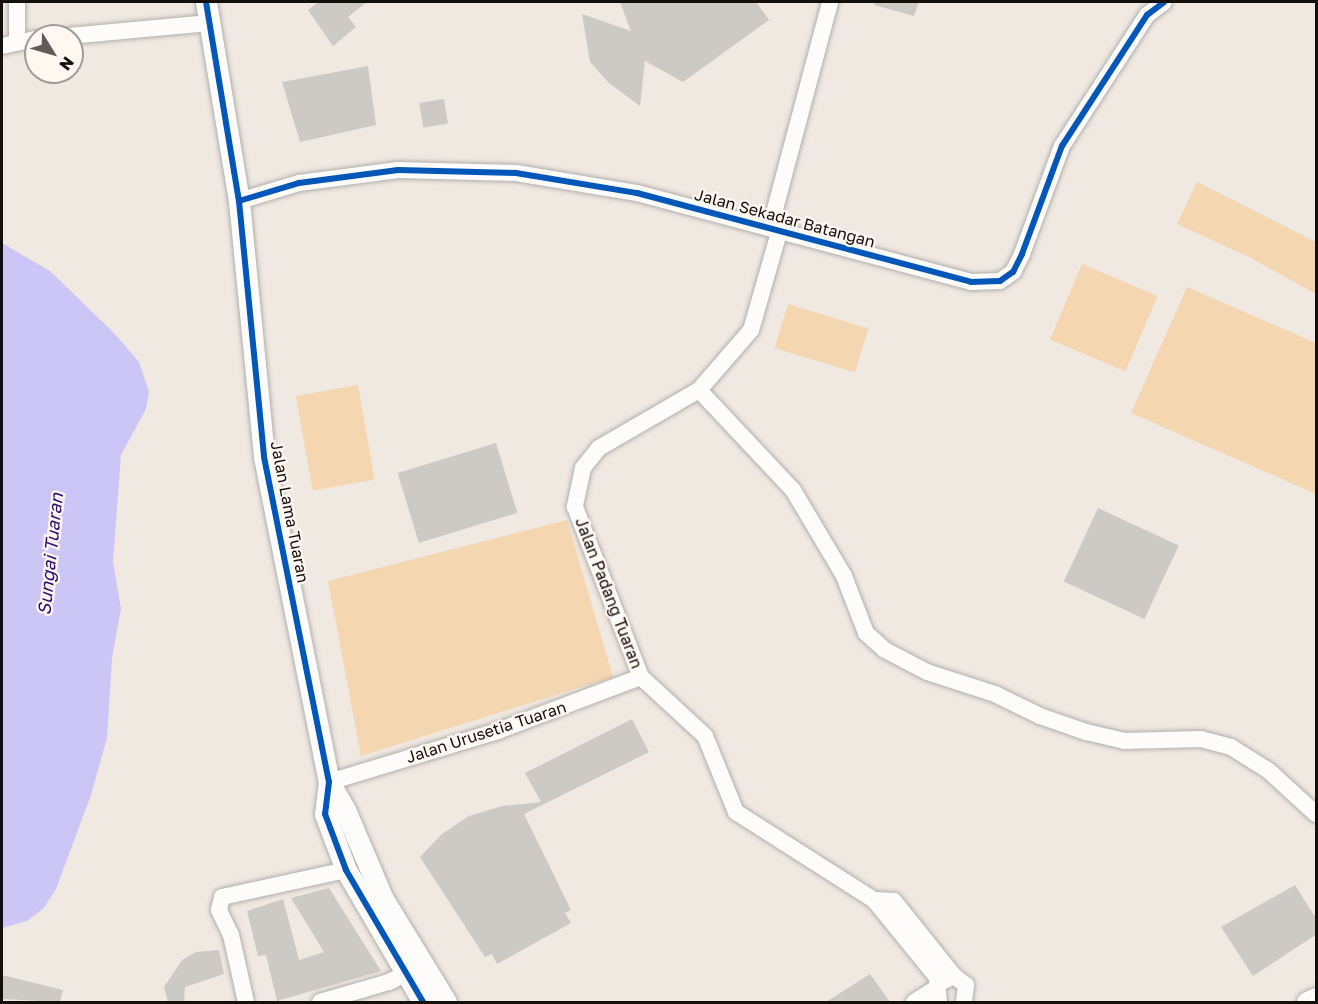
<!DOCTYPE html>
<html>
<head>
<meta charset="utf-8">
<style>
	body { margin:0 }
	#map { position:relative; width:1318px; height:1004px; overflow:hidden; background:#efe9e2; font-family:"Golos Text",sans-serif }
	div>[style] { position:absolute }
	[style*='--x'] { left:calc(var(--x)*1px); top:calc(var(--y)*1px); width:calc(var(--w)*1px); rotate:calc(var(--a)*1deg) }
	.green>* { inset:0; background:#f4d6b1; transform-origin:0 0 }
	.water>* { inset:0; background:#ccc6f6 }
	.building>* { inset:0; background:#cdc9c4; transform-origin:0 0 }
	.roads { filter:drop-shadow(0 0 2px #b4afaa) drop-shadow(0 0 2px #b4afaa) }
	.minor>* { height:16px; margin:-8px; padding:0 8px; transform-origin:8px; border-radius:8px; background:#fdfcfb }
	.tertiary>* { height:21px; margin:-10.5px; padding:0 10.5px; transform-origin:10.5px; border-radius:10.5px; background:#fdfcfb }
	.cycleway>* { height:6px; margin:-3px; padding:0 3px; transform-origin:3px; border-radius:3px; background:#0057b8 }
	span { translate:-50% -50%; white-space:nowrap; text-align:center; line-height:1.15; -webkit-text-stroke:4.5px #fef8f0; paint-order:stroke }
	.street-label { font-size:16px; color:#130f0b }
	.water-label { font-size:18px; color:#2f0b72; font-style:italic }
	.frame { position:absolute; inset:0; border:3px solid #130f0b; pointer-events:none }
	.north { position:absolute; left:24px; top:24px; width:60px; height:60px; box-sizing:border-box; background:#fef8f0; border:2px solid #a09b94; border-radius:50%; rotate:127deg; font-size:16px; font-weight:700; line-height:24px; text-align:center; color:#130f0b }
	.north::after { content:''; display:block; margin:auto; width:21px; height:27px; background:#605b56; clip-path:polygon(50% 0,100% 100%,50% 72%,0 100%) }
</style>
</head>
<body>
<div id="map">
	<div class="green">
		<div style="clip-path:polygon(1197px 182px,1316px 242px,1316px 294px,1251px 258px,1177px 224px)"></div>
		<div style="left:1082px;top:264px;width:82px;height:82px;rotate:23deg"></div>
		<div style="clip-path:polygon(1187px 287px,1316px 343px,1316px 494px,1131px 413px)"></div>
		<div style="left:788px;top:304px;width:84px;height:46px;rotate:17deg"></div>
		<div style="left:358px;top:385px;width:96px;height:63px;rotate:80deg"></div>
		<div style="clip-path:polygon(567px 520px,613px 677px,361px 756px,328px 581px)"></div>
	</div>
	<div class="water">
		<div style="clip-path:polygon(2px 243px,50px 271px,115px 334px,139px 362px,149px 392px,146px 409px,121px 455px,113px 561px,121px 609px,112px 658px,107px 738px,91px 795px,56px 889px,44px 908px,27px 921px,2px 928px)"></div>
	</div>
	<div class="building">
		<div style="clip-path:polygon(318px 2px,367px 2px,348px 17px,356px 27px,333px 46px,308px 10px)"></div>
		<div style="clip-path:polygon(620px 2px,756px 2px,769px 20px,683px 82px,645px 61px,640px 106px,609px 83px,590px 62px,582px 14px,631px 31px)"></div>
		<div style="clip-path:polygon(874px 2px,919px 2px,914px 16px,874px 5px)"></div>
		<div style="clip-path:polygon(368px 66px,376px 125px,300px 142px,282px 82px)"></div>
		<div style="left:444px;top:99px;width:25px;height:25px;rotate:81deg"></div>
		<div style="left:496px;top:443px;width:73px;height:103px;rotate:73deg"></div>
		<div style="left:1098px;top:508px;width:89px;height:81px;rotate:25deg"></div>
		<div style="clip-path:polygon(632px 719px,649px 752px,524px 814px,571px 910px,565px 913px,571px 923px,497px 964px,492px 954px,485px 957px,420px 857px,442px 834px,469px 816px,502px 806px,541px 802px,525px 773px)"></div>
		<div style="clip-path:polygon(1295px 885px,1317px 920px,1317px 934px,1253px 976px,1221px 927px)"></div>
		<div style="clip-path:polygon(329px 888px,381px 971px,277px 1001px,266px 955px,258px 956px,247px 911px,283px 899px,299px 960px,324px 952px,291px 898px)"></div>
		<div style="clip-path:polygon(219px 950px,224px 974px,185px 987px,184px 1002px,168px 1002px,164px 987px,182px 960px,196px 952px)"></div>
		<div style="clip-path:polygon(870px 974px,890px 1002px,826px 1002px)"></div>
		<div style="clip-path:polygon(2px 975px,63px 990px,60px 1002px,2px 999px)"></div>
	</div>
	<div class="roads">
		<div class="minor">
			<div style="--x:17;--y:2;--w:39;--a:90"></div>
			<div style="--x:69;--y:36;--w:141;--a:-5.3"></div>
			<div style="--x:2;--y:46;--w:35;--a:-12"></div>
			<div style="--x:239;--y:201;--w:63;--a:-16.7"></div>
			<div style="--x:299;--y:183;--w:100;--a:-7.5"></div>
			<div style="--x:398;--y:170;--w:118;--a:1.5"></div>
			<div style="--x:516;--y:173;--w:123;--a:9.4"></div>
			<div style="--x:637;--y:193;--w:346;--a:14.9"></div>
			<div style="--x:971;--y:282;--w:29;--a:-2"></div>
			<div style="--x:1000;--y:281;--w:16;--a:-35"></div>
			<div style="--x:1013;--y:272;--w:20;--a:-63"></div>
			<div style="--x:1022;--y:254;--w:115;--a:-69.7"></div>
			<div style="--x:1062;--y:146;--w:156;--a:-57"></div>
			<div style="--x:1147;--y:15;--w:21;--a:-37"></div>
			<div style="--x:770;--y:228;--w:234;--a:-75.1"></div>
			<div style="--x:780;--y:229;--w:105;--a:106"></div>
			<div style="--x:751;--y:330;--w:79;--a:130.9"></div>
			<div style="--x:699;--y:390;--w:116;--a:149.9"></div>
			<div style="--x:599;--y:448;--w:26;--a:129"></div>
			<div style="--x:583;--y:468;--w:40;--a:102"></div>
			<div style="--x:575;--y:507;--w:182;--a:68.8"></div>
			<div style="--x:641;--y:677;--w:87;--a:42.7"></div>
			<div style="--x:705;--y:736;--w:82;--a:67.8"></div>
			<div style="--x:736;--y:812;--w:164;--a:32.5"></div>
			<div style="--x:874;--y:900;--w:104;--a:50.8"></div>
			<div style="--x:699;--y:390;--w:137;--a:46.8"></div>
			<div style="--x:793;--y:490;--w:100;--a:59.3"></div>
			<div style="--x:844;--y:576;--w:61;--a:68.9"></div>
			<div style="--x:866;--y:633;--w:25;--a:42"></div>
			<div style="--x:885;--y:650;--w:47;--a:27.6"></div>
			<div style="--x:927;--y:672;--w:71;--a:17.9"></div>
			<div style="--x:995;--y:694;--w:50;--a:26.1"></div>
			<div style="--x:1040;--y:716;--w:49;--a:19.2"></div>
			<div style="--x:1086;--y:732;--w:39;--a:13"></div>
			<div style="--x:1124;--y:741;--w:77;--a:-1.5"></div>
			<div style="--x:1201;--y:739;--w:31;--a:15"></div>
			<div style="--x:1231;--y:747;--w:45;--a:32.3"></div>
			<div style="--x:1269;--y:771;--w:64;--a:42.5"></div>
			<div style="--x:329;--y:782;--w:177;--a:-16.8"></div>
			<div style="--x:498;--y:731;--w:153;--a:-20.7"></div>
			<div style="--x:874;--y:900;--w:20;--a:3"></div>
			<div style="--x:894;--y:901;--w:96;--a:51.3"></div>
			<div style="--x:246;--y:1002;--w:69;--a:-102.6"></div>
			<div style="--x:231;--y:935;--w:28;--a:-116"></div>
			<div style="--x:219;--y:910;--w:13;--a:-77"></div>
			<div style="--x:222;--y:897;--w:127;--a:-12.3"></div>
			<div style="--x:320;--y:1002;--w:72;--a:-16.2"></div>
			<div style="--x:389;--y:982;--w:18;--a:-27"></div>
			<div style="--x:914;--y:1002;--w:26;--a:-32"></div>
			<div style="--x:939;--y:1002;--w:18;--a:-96"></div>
			<div style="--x:937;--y:984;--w:19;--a:-25"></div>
			<div style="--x:954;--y:976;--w:15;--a:37"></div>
			<div style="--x:966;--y:985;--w:17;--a:97"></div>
		</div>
		<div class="tertiary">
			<div style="--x:206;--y:2;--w:202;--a:80.6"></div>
			<div style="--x:239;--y:201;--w:257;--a:84.4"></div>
			<div style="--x:264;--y:457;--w:331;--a:78.7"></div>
			<div style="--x:329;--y:782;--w:32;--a:97"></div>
			<div style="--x:325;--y:814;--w:60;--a:69.4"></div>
			<div style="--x:346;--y:870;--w:153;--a:59.7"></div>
			<div style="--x:329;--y:782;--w:34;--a:60"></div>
			<div style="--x:346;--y:812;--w:95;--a:67"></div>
			<div style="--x:383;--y:899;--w:121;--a:58.5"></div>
			<div style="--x:1307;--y:1002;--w:10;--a:-24"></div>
		</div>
	</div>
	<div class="cycleway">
		<div style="--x:206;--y:2;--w:202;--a:80.6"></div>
		<div style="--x:239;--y:201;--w:257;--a:84.4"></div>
		<div style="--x:264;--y:457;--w:331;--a:78.7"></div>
		<div style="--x:329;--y:782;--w:32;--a:97"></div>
		<div style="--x:325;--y:814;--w:60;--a:69.4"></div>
		<div style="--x:346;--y:870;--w:153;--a:59.7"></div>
		<div style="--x:239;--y:201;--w:63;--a:-16.7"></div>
		<div style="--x:299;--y:183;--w:100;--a:-7.5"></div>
		<div style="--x:398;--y:170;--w:118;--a:1.5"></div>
		<div style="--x:516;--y:173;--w:123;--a:9.4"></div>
		<div style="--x:637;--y:193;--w:346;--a:14.9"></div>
		<div style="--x:971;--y:282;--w:29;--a:-2"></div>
		<div style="--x:1000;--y:281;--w:16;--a:-35"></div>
		<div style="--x:1013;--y:272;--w:20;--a:-63"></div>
		<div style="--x:1022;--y:254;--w:115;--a:-69.7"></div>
		<div style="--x:1062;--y:146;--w:156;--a:-57"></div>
		<div style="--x:1147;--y:15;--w:21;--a:-37"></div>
	</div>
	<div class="street-label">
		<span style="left:785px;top:218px;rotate:15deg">Jalan Sekadar Batangan</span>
		<span style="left:290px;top:512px;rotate:79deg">Jalan Lama Tuaran</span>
		<span style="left:609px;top:593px;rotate:69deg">Jalan Padang Tuaran</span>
		<span style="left:486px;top:732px;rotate:-18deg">Jalan Urusetia Tuaran</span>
	</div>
	<div class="water-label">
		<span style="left:50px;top:554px;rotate:-84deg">Sungai Tuaran</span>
	</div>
	<div class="frame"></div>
	<div class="north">N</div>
</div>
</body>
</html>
